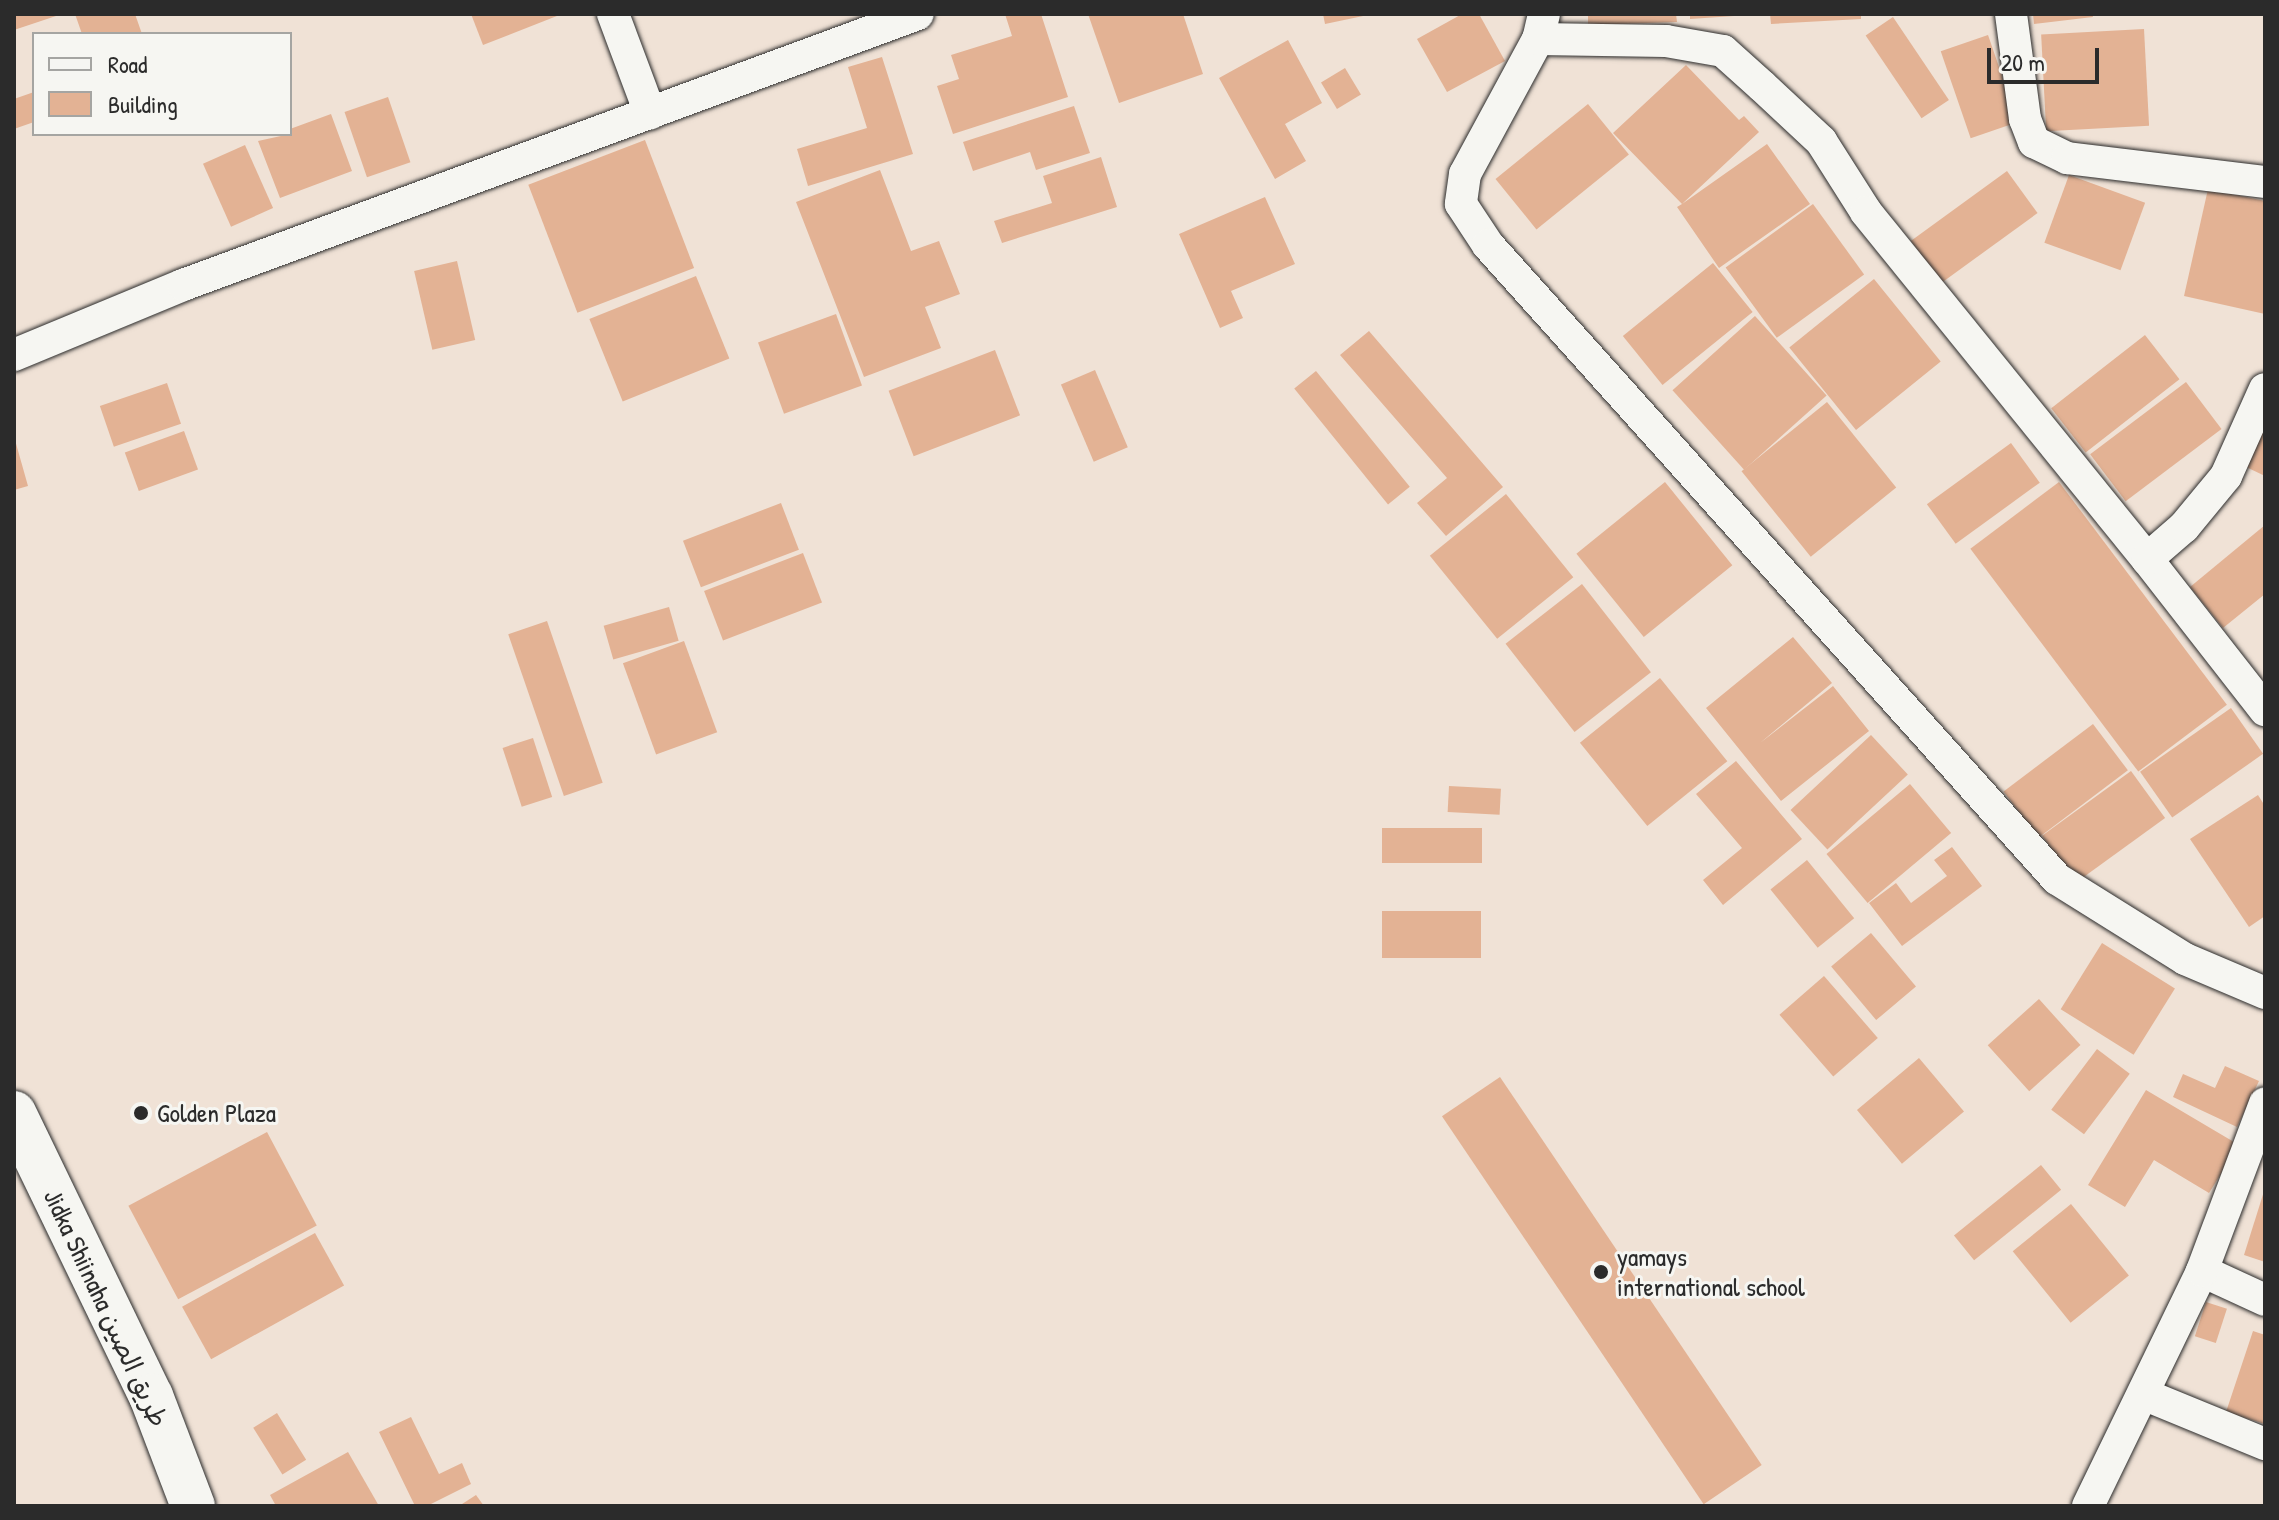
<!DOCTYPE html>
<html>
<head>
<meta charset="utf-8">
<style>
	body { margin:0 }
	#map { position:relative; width:2279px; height:1520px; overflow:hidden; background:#f0e2d6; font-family:"Patrick Hand","Playpen Sans Arabic",sans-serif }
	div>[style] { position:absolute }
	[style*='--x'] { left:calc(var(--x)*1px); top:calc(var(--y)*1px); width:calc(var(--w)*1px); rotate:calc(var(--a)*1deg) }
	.building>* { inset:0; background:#e3b294; transform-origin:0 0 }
	.roads { filter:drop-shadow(0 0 2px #2b2b2b) drop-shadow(0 0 2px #2b2b2b) }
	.street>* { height:32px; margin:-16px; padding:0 16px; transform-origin:16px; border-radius:16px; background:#f6f6f2 }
	.primary>* { height:44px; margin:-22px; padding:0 22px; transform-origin:22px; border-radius:22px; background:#f6f6f2 }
	.dots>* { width:22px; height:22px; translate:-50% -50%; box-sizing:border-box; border:4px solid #f6f6f2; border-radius:50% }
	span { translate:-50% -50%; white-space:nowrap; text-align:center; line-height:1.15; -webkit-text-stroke:6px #f6f6f2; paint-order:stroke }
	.poi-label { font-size:26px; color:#2b2b2b }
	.left { translate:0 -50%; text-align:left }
	.street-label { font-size:26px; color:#2b2b2b }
	.frame { position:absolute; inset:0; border:16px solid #2b2b2b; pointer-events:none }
	.legend { position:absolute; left:32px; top:32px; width:260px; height:104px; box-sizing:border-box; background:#f6f6f2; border:2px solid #a5a5a2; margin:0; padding:10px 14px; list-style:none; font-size:24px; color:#2b2b2b }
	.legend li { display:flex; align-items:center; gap:16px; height:40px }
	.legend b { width:40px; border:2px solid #a5a5a2 }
	.scale { position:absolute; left:1987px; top:48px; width:112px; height:36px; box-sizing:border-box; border:4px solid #2b2b2b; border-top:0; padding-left:10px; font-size:24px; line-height:28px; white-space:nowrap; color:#2b2b2b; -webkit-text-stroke:6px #f6f6f2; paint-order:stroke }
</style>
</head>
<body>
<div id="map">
	<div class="building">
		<div style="clip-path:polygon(14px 14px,59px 14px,59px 15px,14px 30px)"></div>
		<div style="clip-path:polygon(75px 14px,135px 14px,142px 34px,82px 34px)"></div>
		<div style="clip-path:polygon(471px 14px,562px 14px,483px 45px)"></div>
		<div style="clip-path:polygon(1005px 14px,1041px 14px,1068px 97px,953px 134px,937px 86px,959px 79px,951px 55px,1012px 36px)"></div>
		<div style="clip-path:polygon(1088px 14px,1183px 14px,1203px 74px,1119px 103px)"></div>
		<div style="clip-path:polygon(1323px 14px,1368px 14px,1368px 15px,1325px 24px)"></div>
		<div style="clip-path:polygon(1462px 14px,1479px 14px,1505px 61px,1447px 92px,1417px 39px)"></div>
		<div style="clip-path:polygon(1588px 14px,1676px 14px,1677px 22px,1588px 25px)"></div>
		<div style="clip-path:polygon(1690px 14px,1734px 14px,1734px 16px,1690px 19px)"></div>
		<div style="clip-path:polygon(1770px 14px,1861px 14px,1861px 19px,1771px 24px)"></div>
		<div style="clip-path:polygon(2033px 14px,2092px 14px,2093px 17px,2034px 24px)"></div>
		<div style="left:1893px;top:17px;width:100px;height:33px;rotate:56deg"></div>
		<div style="left:2144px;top:29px;width:97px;height:103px;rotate:87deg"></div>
		<div style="left:1988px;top:35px;width:92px;height:50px;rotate:71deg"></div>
		<div style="clip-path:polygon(1288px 40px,1322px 103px,1285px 124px,1306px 161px,1275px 179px,1219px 78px)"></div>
		<div style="clip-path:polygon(882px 57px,913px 154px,808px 186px,797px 149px,867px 128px,848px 67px)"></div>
		<div style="clip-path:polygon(1686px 65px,1739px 120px,1744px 116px,1759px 132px,1682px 204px,1767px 144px,1810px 204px,1719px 268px,1677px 207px,1682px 204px,1613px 133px)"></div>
		<div style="left:1345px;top:68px;width:31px;height:28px;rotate:59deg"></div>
		<div style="clip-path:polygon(34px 92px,34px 122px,14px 129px,14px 99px)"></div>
		<div style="left:388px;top:97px;width:69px;height:46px;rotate:71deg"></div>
		<div style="left:1588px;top:104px;width:65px;height:119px;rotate:51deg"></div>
		<div style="clip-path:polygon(1074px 106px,1090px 153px,1036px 170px,1030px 152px,973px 171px,963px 142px)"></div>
		<div style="clip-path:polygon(331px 114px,352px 171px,280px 198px,258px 141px,290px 134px,290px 129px)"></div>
		<div style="left:645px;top:140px;width:137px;height:125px;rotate:69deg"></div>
		<div style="left:245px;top:145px;width:69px;height:46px;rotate:66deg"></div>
		<div style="clip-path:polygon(1101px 157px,1117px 207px,1002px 243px,994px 221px,1052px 203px,1043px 176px)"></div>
		<div style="clip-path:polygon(880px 170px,911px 251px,939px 241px,960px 294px,925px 307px,941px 348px,864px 377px,796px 202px)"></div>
		<div style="left:2007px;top:171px;width:52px;height:119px;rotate:54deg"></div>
		<div style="left:2069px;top:175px;width:81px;height:72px;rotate:20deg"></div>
		<div style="clip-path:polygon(2208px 189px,2265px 201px,2265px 314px,2184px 296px)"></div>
		<div style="clip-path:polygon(1265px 197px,1295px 264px,1231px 291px,1243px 318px,1220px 328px,1179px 234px)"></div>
		<div style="left:1813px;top:204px;width:87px;height:108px;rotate:54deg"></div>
		<div style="left:457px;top:261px;width:81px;height:44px;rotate:77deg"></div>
		<div style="left:1713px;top:263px;width:63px;height:116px;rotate:51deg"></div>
		<div style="left:696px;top:276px;width:89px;height:115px;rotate:68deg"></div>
		<div style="left:1874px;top:279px;width:106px;height:109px;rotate:51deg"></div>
		<div style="left:836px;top:314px;width:76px;height:83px;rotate:70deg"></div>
		<div style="left:1755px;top:316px;width:107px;height:111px;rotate:48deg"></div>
		<div style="clip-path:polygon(1369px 331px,1503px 487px,1446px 536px,1417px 503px,1447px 478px,1340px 355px)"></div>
		<div style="left:2145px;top:335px;width:56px;height:119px;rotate:52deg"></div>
		<div style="left:995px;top:350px;width:70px;height:114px;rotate:69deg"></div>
		<div style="left:1095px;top:370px;width:84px;height:37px;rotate:67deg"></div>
		<div style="left:1316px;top:371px;width:149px;height:28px;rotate:51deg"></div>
		<div style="left:2186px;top:382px;width:59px;height:120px;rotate:53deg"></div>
		<div style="left:167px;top:383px;width:43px;height:71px;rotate:71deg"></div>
		<div style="left:1827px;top:402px;width:110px;height:110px;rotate:51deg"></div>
		<div style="clip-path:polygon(2265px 420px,2265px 476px,2244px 466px)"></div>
		<div style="left:184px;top:431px;width:41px;height:63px;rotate:70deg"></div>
		<div style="clip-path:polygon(15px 440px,28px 486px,14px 490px,14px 441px)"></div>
		<div style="left:2011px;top:443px;width:49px;height:104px;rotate:54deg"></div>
		<div style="left:1665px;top:482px;width:107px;height:114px;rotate:51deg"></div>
		<div style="left:2059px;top:482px;width:279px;height:111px;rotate:53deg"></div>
		<div style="left:1506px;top:494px;width:107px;height:98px;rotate:51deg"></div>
		<div style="left:781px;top:503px;width:50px;height:105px;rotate:69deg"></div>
		<div style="clip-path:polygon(2265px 525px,2265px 594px,2223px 628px,2190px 587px)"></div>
		<div style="left:803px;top:553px;width:53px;height:106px;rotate:69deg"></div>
		<div style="left:1582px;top:584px;width:112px;height:97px;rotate:52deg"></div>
		<div style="left:669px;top:607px;width:35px;height:68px;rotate:74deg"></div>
		<div style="left:547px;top:621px;width:171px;height:41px;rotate:71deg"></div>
		<div style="clip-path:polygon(1793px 637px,1832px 683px,1760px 743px,1833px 686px,1869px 731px,1781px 801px,1706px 708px)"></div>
		<div style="left:684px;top:641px;width:97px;height:65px;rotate:70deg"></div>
		<div style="left:1660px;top:678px;width:107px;height:103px;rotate:51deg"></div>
		<div style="left:2231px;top:708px;width:56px;height:111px;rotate:55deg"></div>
		<div style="left:2093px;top:724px;width:58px;height:112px;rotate:53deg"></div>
		<div style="left:1871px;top:735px;width:54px;height:110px;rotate:47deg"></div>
		<div style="left:533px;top:738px;width:62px;height:32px;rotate:72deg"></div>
		<div style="clip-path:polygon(1736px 761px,1802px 839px,1723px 905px,1703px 880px,1742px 848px,1696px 794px)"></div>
		<div style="left:2131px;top:771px;width:58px;height:110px;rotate:54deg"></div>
		<div style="left:1910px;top:784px;width:64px;height:109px;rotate:50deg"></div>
		<div style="left:1449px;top:786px;width:52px;height:26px;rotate:3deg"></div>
		<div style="clip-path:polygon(2258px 795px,2265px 806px,2265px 916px,2249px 927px,2190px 839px)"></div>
		<div style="left:1382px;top:828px;width:100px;height:35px"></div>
		<div style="clip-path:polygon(1952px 847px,1982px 886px,1902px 946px,1869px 903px,1896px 883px,1911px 903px,1947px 876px,1934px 860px)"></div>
		<div style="left:1807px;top:860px;width:75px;height:47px;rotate:51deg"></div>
		<div style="left:1382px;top:911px;width:99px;height:47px"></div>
		<div style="left:1871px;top:933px;width:70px;height:52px;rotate:50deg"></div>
		<div style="left:2102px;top:943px;width:86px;height:78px;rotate:32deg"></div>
		<div style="left:1824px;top:976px;width:82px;height:59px;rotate:49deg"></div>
		<div style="left:2039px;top:999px;width:62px;height:69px;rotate:48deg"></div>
		<div style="left:2097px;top:1049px;width:41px;height:76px;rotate:37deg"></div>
		<div style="left:1919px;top:1058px;width:70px;height:81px;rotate:50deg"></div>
		<div style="clip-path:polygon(2225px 1066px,2259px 1081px,2237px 1127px,2173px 1097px,2183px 1074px,2215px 1088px)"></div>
		<div style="left:1500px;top:1077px;width:468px;height:70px;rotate:56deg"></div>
		<div style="clip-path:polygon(2146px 1090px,2239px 1145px,2209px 1193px,2154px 1160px,2125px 1207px,2088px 1185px)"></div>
		<div style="left:267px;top:1132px;width:106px;height:157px;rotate:62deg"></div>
		<div style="left:2041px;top:1165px;width:32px;height:112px;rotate:51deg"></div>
		<div style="clip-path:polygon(2265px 1188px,2265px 1262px,2244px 1255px)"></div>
		<div style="left:2071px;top:1204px;width:92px;height:75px;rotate:51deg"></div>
		<div style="left:315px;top:1233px;width:60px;height:152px;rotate:61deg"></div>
		<div style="left:2206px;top:1302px;width:22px;height:36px;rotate:18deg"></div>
		<div style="clip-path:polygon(2253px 1331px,2265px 1335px,2265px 1424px,2226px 1412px)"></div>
		<div style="left:277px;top:1413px;width:55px;height:28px;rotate:58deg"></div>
		<div style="clip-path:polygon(411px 1417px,439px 1474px,462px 1463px,471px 1484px,427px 1506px,415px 1506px,379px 1432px)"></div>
		<div style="clip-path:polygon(348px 1452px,379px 1506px,276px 1506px,270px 1495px)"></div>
		<div style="clip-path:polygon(476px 1495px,484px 1506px,459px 1506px)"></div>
	</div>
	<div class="roads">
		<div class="street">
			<div style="--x:613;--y:14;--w:106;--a:69.5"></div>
			<div style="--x:1544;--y:14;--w:26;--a:103"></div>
			<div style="--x:1538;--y:39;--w:153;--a:118.4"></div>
			<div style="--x:1465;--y:174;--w:30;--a:98"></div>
			<div style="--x:1461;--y:204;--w:49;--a:56.6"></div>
			<div style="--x:1488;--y:245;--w:852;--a:48.09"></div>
			<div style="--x:2057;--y:879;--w:151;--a:32"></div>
			<div style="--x:2185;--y:959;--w:87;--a:23"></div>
			<div style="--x:2011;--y:14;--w:106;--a:82.4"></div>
			<div style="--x:2025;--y:119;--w:25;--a:69"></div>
			<div style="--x:2034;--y:142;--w:37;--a:26"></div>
			<div style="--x:2067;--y:158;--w:199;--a:6.9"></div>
			<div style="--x:1538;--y:39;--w:128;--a:0.9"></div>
			<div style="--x:1666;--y:41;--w:58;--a:10"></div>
			<div style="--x:1723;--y:51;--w:52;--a:41.9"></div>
			<div style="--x:1762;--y:86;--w:81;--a:43"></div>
			<div style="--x:1821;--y:141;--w:84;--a:57.6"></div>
			<div style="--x:1866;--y:212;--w:447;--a:51"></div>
			<div style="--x:2147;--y:559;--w:192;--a:52"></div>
			<div style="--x:14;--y:355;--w:183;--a:-22.5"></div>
			<div style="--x:183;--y:285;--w:783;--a:-20.24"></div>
			<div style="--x:2147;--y:559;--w:49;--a:-40.9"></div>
			<div style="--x:2184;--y:527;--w:66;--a:-50.5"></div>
			<div style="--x:2226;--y:476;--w:95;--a:-65.9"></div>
			<div style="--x:2202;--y:1271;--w:69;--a:24.7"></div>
			<div style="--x:2143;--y:1394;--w:132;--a:22.3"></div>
			<div style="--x:2088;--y:1506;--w:261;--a:-64.1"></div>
			<div style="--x:2202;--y:1271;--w:179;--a:-69.4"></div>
		</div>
		<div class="primary">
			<div style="--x:14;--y:1113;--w:314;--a:64.2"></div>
			<div style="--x:151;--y:1396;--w:118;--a:69.1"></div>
		</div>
	</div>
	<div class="dots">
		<div style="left:141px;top:1113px;background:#2b2b2b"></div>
		<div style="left:1601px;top:1272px;background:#2b2b2b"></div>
	</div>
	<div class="poi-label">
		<span class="left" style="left:157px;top:1113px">Golden Plaza</span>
		<span class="left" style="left:1617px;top:1272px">yamays<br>international school</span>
	</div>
	<div class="street-label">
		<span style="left:106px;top:1308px;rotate:65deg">Jidka Shiinaha طريق الصين</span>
	</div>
	<div class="frame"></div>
	<ul class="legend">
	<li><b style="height:10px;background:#f6f6f2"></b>Road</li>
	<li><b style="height:22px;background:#e3b294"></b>Building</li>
	</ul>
	<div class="scale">20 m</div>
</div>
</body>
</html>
